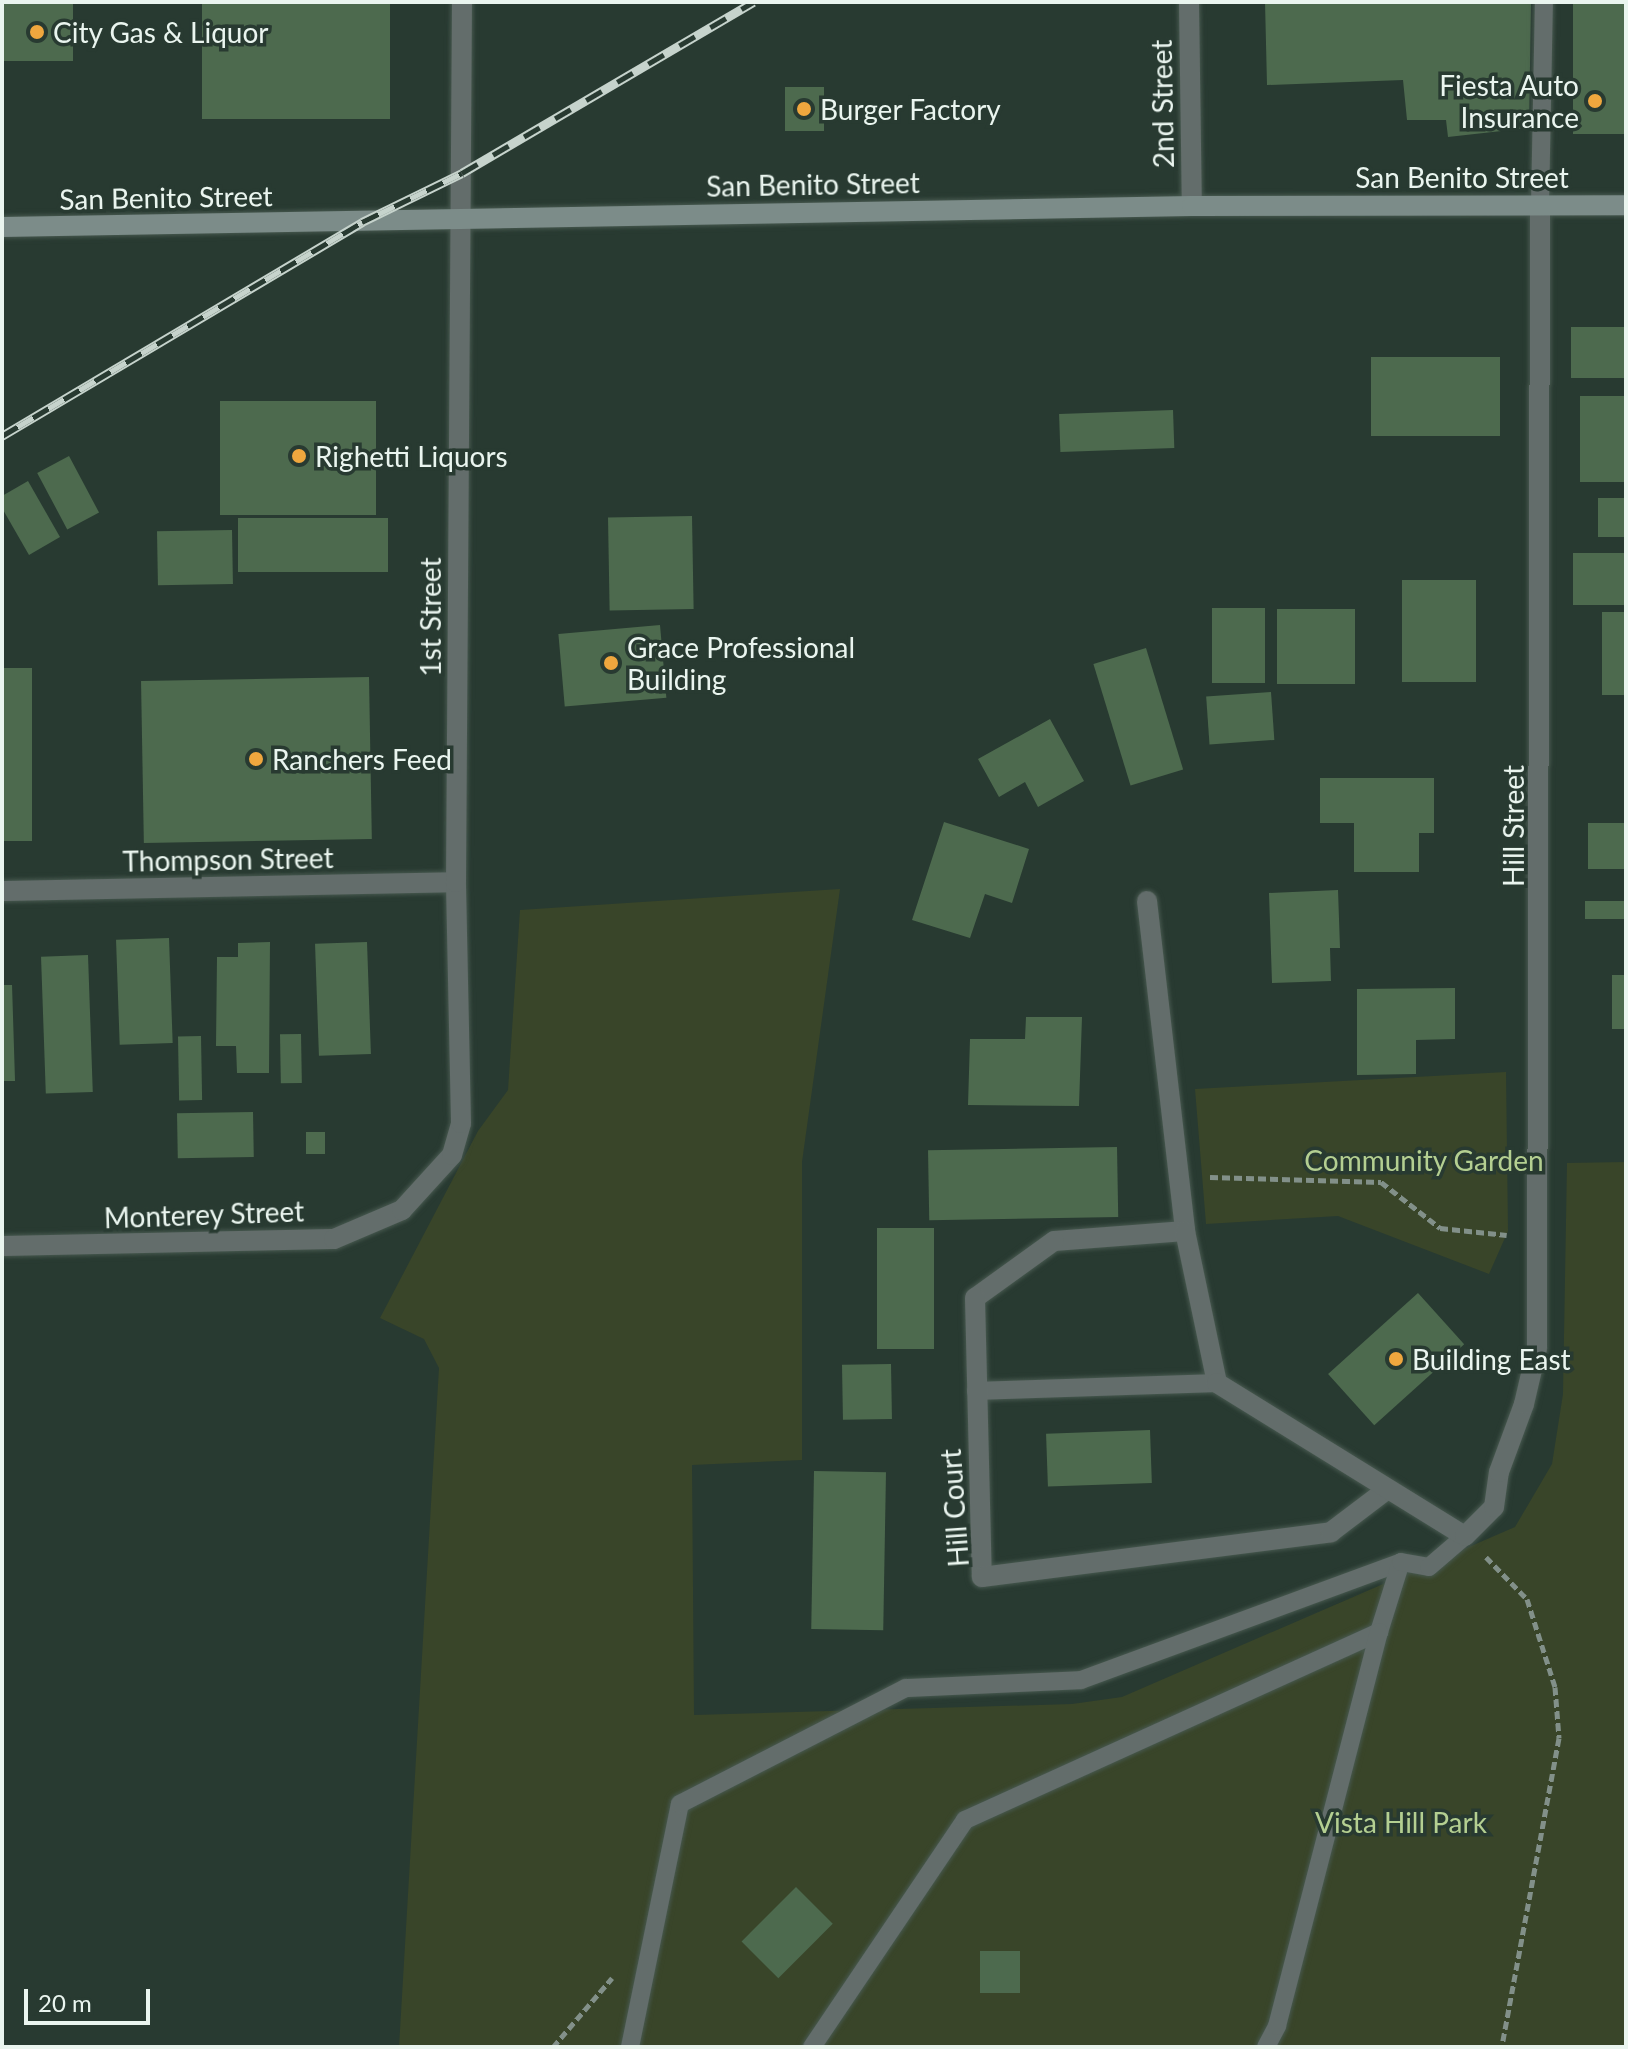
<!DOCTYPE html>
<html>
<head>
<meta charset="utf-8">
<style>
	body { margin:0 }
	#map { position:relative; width:1628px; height:2049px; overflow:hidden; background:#283a31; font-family:Lato,sans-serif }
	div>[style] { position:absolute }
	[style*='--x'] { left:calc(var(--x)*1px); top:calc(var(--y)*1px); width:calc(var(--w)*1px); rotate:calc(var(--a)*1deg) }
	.green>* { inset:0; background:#394529 }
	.building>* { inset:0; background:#4d6a4e; transform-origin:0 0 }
	.path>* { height:5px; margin-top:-2.5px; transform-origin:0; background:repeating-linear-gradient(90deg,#829089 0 8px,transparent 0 12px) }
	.roads { filter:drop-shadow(0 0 2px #47584f) drop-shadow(0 0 2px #47584f) }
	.service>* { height:18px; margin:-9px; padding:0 9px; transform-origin:9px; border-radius:9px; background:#636d6b }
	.minor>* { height:20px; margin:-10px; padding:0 10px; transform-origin:10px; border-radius:10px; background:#636d6b }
	.secondary>* { height:20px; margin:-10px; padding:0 10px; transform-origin:10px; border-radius:10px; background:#7c8c89 }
	.rail>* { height:9px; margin-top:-4.5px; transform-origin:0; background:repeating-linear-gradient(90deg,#283a31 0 18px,#c6d3cc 0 36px); box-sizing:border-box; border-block:2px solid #c6d3cc }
	.dots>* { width:22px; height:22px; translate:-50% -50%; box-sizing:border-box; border:4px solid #283a31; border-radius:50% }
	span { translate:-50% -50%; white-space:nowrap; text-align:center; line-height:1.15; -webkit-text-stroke:7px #283a31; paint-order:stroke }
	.poi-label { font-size:28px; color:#eaf5ef }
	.left { translate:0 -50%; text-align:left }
	.right { translate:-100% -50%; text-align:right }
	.street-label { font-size:28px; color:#eaf5ef }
	.park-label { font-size:28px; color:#b4cf91 }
	.frame { position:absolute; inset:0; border:4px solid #eaf5ef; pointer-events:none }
	.scale { position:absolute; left:24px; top:1989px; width:126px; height:36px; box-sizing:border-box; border:4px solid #eaf5ef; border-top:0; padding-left:10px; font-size:24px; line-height:28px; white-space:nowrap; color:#eaf5ef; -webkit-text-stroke:6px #283a31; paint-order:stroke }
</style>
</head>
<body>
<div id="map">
	<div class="green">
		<div style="clip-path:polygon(840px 889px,802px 1162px,802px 1460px,692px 1465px,694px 1715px,1072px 1704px,1122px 1697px,1515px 1527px,1552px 1464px,1563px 1394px,1567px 1163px,1626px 1162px,1626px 2047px,399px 2047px,439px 1368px,424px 1339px,380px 1318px,478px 1131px,508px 1090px,520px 910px)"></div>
		<div style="clip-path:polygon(1506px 1072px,1508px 1231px,1489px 1274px,1338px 1216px,1206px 1224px,1195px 1089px)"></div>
	</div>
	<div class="building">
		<div style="left:2px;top:2px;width:71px;height:59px"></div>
		<div style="left:202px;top:2px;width:188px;height:117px"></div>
		<div style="clip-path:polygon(1265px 2px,1531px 2px,1529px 128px,1448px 137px,1446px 120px,1407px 120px,1403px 80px,1267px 85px)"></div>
		<div style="left:1573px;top:2px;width:53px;height:132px"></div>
		<div style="left:785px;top:87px;width:39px;height:44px"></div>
		<div style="left:1626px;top:327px;width:51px;height:55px;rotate:90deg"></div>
		<div style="left:1371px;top:357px;width:129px;height:79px"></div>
		<div style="left:1626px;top:396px;width:86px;height:46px;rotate:90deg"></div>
		<div style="left:220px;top:401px;width:156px;height:114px"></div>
		<div style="left:1173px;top:410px;width:38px;height:114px;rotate:88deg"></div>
		<div style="left:69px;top:456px;width:64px;height:36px;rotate:62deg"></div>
		<div style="clip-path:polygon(28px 481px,60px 537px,29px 555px,2px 508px,2px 496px)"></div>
		<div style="left:1626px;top:498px;width:39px;height:28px;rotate:90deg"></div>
		<div style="left:692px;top:516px;width:93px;height:84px;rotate:89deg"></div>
		<div style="left:238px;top:518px;width:150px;height:54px"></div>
		<div style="left:232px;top:530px;width:54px;height:75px;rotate:89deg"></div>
		<div style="left:1626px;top:553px;width:52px;height:53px;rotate:90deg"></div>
		<div style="left:1402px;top:580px;width:74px;height:102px"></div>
		<div style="left:1212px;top:608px;width:53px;height:75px"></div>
		<div style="left:1355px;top:609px;width:75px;height:78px;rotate:90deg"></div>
		<div style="left:1626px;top:612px;width:83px;height:24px;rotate:90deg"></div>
		<div style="left:660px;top:625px;width:73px;height:102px;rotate:85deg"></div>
		<div style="left:1146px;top:648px;width:127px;height:55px;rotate:73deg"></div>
		<div style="left:32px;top:668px;width:173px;height:30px;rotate:90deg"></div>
		<div style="left:369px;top:677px;width:162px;height:228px;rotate:89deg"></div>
		<div style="left:1271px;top:692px;width:48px;height:65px;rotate:86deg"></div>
		<div style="clip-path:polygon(1050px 719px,1084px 781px,1038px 807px,1025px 782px,999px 797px,978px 759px)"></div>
		<div style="clip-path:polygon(1320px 778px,1434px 778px,1434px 833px,1419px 833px,1419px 872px,1354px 872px,1354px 823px,1320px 823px)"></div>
		<div style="clip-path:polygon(944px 822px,1029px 849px,1012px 903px,985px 894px,970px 938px,912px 920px)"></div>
		<div style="left:1626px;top:823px;width:46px;height:38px;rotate:90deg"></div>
		<div style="clip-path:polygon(1338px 890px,1340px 948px,1330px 948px,1331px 981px,1272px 983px,1269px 893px)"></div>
		<div style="left:1626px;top:901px;width:18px;height:41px;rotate:90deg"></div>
		<div style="left:169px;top:938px;width:105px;height:53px;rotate:88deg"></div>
		<div style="clip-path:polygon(270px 942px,269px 1073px,237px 1073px,236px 1046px,216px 1046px,217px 957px,238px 957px,238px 943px)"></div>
		<div style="left:367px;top:942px;width:112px;height:52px;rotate:88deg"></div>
		<div style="left:88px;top:955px;width:137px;height:47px;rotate:88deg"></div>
		<div style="left:1612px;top:975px;width:14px;height:54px"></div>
		<div style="clip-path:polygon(2px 985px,12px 985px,15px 1081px,2px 1081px)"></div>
		<div style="clip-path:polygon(1455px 988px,1455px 1039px,1416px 1040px,1416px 1074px,1357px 1075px,1357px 989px)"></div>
		<div style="clip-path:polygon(1026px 1017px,1082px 1017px,1079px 1106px,968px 1105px,970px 1039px,1025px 1039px)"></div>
		<div style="left:301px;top:1034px;width:49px;height:21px;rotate:89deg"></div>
		<div style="left:201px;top:1036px;width:64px;height:23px;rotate:89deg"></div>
		<div style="left:253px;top:1112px;width:45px;height:76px;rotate:89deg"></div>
		<div style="left:325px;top:1132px;width:22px;height:19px;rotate:90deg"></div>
		<div style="left:1117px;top:1147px;width:70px;height:189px;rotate:89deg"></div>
		<div style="left:877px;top:1228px;width:57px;height:121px"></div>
		<div style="left:1418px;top:1293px;width:69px;height:121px;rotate:48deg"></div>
		<div style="left:891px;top:1364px;width:55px;height:49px;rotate:89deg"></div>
		<div style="left:1150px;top:1430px;width:53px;height:104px;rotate:88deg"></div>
		<div style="left:814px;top:1471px;width:72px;height:158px;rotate:1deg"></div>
		<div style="left:796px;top:1887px;width:52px;height:77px;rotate:45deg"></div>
		<div style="left:980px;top:1951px;width:40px;height:42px"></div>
	</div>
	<div class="path">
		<div style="--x:1210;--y:1177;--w:171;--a:1.7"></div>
		<div style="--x:1381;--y:1182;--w:75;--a:37.9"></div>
		<div style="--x:1440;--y:1228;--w:67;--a:6"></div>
		<div style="--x:1486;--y:1557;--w:59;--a:45.7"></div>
		<div style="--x:1527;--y:1599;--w:92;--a:72.3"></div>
		<div style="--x:1555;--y:1687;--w:51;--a:85.5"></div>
		<div style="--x:1559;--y:1738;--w:314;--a:100.5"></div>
		<div style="--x:553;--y:2047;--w:91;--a:-49.5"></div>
	</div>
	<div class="roads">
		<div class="service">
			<div style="--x:1540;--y:205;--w:203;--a:-88.9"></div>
			<div style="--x:976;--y:1391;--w:241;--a:-1.9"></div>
			<div style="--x:630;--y:2047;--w:248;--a:-78.4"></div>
			<div style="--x:680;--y:1804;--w:254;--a:-27.2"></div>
			<div style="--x:906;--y:1688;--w:175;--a:-2.6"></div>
			<div style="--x:1081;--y:1680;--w:341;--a:-20.2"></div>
			<div style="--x:812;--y:2047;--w:274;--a:-56"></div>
			<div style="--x:965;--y:1820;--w:455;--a:-24.4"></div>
			<div style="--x:1379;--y:1632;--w:73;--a:-72.6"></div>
			<div style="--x:1401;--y:1562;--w:28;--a:10"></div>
			<div style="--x:1429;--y:1567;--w:48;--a:-40.7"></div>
			<div style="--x:1266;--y:2047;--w:24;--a:-62"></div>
			<div style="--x:1277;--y:2026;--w:407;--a:-75.5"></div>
		</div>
		<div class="minor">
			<div style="--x:1189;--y:2;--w:204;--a:89.2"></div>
			<div style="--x:2;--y:891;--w:454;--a:-1.1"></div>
			<div style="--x:1147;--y:901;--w:332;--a:83.4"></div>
			<div style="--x:1185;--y:1231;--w:131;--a:175.6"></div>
			<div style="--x:1054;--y:1241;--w:97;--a:144.2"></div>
			<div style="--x:975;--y:1298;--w:279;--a:88.6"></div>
			<div style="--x:982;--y:1577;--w:352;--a:-7.3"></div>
			<div style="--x:1331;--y:1532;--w:68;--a:-37.2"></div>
			<div style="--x:1185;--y:1231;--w:155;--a:78.1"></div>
			<div style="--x:1217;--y:1383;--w:291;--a:31.7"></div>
			<div style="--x:1465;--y:1536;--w:41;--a:-45"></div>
			<div style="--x:1494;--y:1507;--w:35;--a:-82"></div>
			<div style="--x:1499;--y:1472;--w:72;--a:-69.8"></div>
			<div style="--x:1524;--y:1404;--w:57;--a:-76.9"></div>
			<div style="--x:1537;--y:1348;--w:1143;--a:-89.85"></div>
			<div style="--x:2;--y:1246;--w:332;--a:-1.2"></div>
			<div style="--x:334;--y:1239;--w:74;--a:-23.1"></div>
			<div style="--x:402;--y:1210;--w:74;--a:-47.7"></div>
			<div style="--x:452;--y:1155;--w:33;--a:-74"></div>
			<div style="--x:461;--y:1123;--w:241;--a:-91.2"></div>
			<div style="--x:456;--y:882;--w:880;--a:-89.61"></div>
		</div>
		<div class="secondary">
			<div style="--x:2;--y:227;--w:1190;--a:-1.01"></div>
			<div style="--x:1192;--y:206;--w:434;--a:-0.1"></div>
		</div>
	</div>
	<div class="rail">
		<div style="--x:2;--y:436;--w:419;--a:-30.7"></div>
		<div style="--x:362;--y:222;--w:111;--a:-26.1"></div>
		<div style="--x:462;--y:173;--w:338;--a:-30.4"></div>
	</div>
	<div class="dots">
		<div style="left:37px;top:32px;background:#efa73e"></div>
		<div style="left:1595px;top:101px;background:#efa73e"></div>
		<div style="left:804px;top:109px;background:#efa73e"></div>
		<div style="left:299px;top:456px;background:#efa73e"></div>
		<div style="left:611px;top:663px;background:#efa73e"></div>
		<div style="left:256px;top:759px;background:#efa73e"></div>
		<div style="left:1396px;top:1359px;background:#efa73e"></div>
	</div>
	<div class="poi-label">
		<span class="left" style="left:53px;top:32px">City Gas &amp; Liquor</span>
		<span class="right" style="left:1579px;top:101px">Fiesta Auto<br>Insurance</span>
		<span class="left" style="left:820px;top:109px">Burger Factory</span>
		<span class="left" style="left:315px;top:456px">Righetti Liquors</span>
		<span class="left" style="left:627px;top:663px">Grace Professional<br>Building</span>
		<span class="left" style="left:272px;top:759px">Ranchers Feed</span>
		<span class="left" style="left:1412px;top:1359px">Building East</span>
	</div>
	<div class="street-label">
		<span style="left:1162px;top:104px;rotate:-91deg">2nd Street</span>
		<span style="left:1462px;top:177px">San Benito Street</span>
		<span style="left:813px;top:184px;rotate:-1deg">San Benito Street</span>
		<span style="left:166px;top:197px;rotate:-1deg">San Benito Street</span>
		<span style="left:430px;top:617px;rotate:-90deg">1st Street</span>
		<span style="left:1513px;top:826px;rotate:-90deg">Hill Street</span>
		<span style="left:228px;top:859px;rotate:-1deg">Thompson Street</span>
		<span style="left:204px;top:1214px;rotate:-2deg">Monterey Street</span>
		<span style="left:954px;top:1508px;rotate:-94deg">Hill Court</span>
	</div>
	<div class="park-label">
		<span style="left:1424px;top:1160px">Community Garden</span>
		<span style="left:1401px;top:1822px">Vista Hill Park</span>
	</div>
	<div class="frame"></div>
	<div class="scale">20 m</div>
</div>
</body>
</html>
